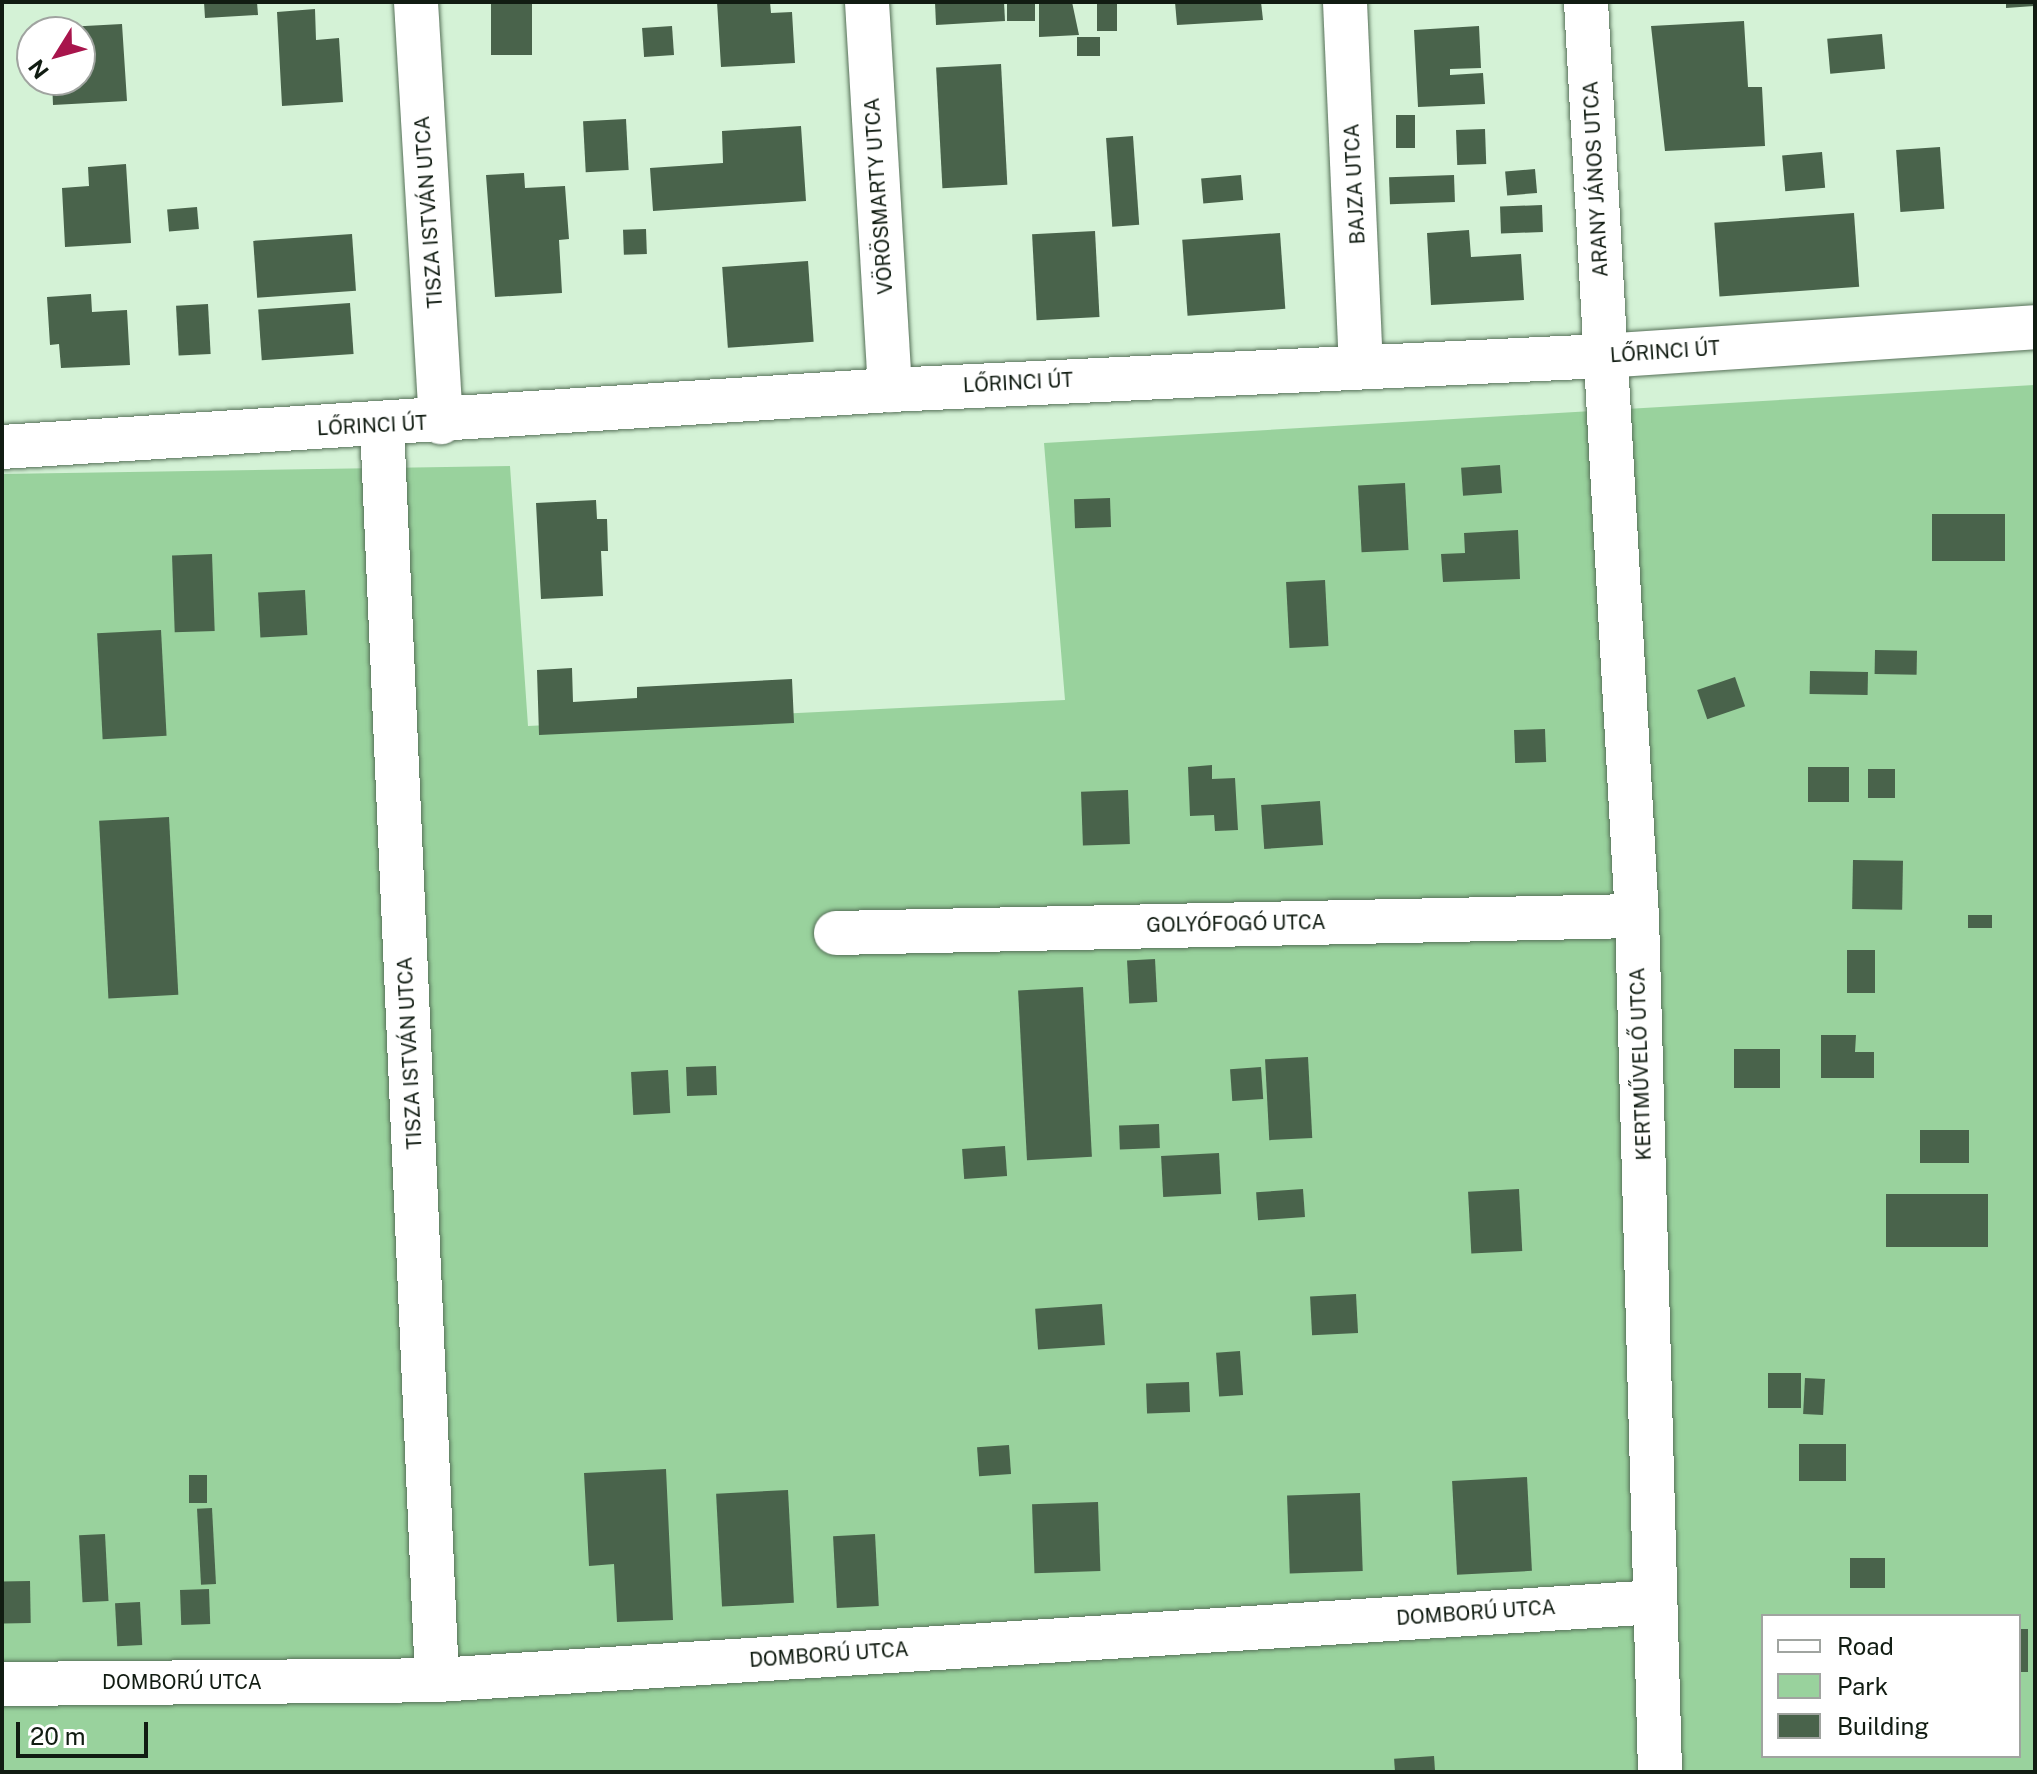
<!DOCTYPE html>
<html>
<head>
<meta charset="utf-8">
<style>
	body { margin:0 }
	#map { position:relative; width:2037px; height:1774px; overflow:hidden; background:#d4f2d6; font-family:"Public Sans",sans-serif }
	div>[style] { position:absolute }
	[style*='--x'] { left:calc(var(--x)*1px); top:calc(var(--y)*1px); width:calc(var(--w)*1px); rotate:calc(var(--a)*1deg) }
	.green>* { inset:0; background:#99d29d }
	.building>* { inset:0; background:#49634b; transform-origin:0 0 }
	.roads { filter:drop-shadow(0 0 2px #567058) drop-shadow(0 0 2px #567058) }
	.minor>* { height:44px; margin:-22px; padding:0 22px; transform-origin:22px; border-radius:22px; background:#fff }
	.tertiary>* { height:44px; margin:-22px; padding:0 22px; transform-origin:22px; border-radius:22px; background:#fff }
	span { translate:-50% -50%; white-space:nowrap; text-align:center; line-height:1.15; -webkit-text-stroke:8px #fff; paint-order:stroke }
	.street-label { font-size:20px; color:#111c12 }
	.frame { position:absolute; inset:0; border:4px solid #111c12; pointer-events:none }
	.legend { position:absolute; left:1761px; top:1614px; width:260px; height:144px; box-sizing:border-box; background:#fff; border:2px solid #a0a4a0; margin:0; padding:10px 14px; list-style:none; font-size:24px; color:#111c12 }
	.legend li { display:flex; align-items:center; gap:16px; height:40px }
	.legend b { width:40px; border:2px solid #a0a4a0 }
	.north { position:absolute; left:16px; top:16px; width:80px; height:80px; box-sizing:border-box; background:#fff; border:2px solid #a0a4a0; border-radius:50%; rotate:233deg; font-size:22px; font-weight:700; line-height:32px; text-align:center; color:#111c12 }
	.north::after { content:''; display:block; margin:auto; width:28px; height:36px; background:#a8154c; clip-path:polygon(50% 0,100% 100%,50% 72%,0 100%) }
	.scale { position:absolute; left:16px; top:1722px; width:132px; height:36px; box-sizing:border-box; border:4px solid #111c12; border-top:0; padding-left:10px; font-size:24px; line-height:28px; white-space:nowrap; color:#111c12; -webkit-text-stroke:6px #fff; paint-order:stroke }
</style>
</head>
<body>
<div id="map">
	<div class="green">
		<div style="clip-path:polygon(evenodd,2035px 385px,2035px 1772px,2px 1772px,2px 474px,510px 466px,528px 726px,1065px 700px,1044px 443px,2035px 385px,1763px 1616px,2019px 1616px,2019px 1756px,1763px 1756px,1763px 1616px)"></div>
	</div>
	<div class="building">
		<div style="clip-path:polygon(204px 2px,257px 2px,258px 15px,205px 18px)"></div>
		<div style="left:491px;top:2px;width:41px;height:53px"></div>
		<div style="clip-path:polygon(717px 2px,770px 2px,771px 13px,792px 12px,795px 63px,721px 67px)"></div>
		<div style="clip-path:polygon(935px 2px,1004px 2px,1005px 21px,936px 25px)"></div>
		<div style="left:1007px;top:2px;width:28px;height:19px"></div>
		<div style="clip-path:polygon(1039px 2px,1072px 2px,1079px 35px,1039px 37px)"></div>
		<div style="left:1097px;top:2px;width:20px;height:29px"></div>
		<div style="clip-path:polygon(1175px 2px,1261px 2px,1263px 20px,1177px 25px)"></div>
		<div style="clip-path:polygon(2006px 2px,2035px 2px,2035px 6px,2006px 8px)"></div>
		<div style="clip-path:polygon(315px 9px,316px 40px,339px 38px,343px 102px,282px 106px,277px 12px)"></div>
		<div style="clip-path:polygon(1744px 21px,1748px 87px,1762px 87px,1765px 146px,1665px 151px,1651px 26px)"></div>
		<div style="clip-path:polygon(122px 24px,127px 101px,53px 105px,52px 80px,80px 80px,80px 32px,48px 28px)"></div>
		<div style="left:672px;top:26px;width:29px;height:30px;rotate:86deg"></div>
		<div style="clip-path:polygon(1479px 26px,1481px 68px,1450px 69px,1450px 75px,1483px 73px,1485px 104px,1418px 107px,1414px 30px)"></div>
		<div style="left:1882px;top:34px;width:35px;height:55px;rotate:85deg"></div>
		<div style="left:1100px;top:37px;width:19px;height:23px;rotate:90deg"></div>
		<div style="left:1001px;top:64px;width:121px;height:65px;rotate:87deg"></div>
		<div style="left:1396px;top:115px;width:19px;height:33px"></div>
		<div style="left:626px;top:119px;width:51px;height:43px;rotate:87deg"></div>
		<div style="clip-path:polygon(801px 126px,806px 201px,653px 211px,650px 168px,723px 163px,722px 131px)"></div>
		<div style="left:1485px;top:129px;width:35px;height:29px;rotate:88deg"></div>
		<div style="left:1133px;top:136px;width:89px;height:27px;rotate:86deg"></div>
		<div style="left:1940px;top:147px;width:62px;height:44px;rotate:86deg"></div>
		<div style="left:1822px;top:152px;width:36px;height:40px;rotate:85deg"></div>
		<div style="clip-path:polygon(126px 164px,131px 243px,65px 247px,62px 188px,89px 186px,88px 167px)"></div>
		<div style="left:1535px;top:169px;width:24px;height:30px;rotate:85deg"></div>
		<div style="clip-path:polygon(524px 173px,525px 188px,565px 186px,569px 239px,559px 240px,562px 293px,495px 297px,486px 175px)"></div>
		<div style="left:1241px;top:175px;width:25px;height:40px;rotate:85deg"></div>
		<div style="left:1454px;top:175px;width:27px;height:65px;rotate:88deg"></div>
		<div style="left:1542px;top:205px;width:27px;height:42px;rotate:88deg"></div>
		<div style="left:197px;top:207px;width:22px;height:30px;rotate:85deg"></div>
		<div style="left:1854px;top:213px;width:74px;height:140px;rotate:86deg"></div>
		<div style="left:646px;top:229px;width:25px;height:23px;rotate:88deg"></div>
		<div style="clip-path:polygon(1469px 230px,1471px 257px,1521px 254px,1524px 300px,1431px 305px,1427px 233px)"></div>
		<div style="left:1095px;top:231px;width:86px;height:63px;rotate:87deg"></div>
		<div style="left:1280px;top:233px;width:76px;height:98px;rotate:86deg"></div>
		<div style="left:352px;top:234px;width:57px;height:99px;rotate:86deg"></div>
		<div style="left:808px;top:261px;width:81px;height:86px;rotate:86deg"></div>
		<div style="clip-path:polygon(91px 294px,92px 312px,127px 310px,130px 365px,61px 368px,59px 344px,50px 345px,47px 297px)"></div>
		<div style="left:350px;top:303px;width:51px;height:92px;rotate:86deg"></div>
		<div style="left:208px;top:304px;width:50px;height:32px;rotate:87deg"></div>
		<div style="left:1500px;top:465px;width:28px;height:39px;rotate:86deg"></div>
		<div style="left:1405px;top:483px;width:67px;height:47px;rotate:87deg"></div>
		<div style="left:1110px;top:498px;width:29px;height:36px;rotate:88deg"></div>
		<div style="clip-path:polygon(596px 500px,597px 519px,607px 519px,608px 551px,601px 551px,603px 596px,541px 599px,536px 503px)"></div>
		<div style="left:1932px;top:514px;width:73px;height:47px"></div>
		<div style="clip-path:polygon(1518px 530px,1520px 579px,1443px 582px,1441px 554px,1465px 553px,1464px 533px)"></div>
		<div style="left:212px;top:554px;width:77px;height:40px;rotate:88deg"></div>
		<div style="left:1325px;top:580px;width:66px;height:39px;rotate:87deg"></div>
		<div style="left:305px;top:590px;width:45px;height:47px;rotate:87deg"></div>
		<div style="left:161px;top:630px;width:106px;height:64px;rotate:87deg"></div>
		<div style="left:1875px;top:650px;width:42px;height:24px;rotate:1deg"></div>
		<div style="clip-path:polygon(572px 668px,573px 702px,637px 698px,637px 687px,792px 679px,794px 723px,539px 735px,537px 670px)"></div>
		<div style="left:1810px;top:671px;width:58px;height:23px;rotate:1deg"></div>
		<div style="left:1735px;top:677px;width:31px;height:40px;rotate:71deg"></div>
		<div style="left:1545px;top:729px;width:33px;height:31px;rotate:88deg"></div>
		<div style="clip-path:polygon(1212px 765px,1212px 779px,1235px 778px,1238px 830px,1215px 831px,1214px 815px,1190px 816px,1188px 767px)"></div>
		<div style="left:1808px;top:767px;width:41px;height:35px"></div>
		<div style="left:1868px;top:769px;width:27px;height:29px"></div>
		<div style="left:1128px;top:790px;width:54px;height:47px;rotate:88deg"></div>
		<div style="left:1320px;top:801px;width:44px;height:59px;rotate:86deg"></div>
		<div style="left:169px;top:817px;width:178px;height:70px;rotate:87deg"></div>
		<div style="left:1853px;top:860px;width:50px;height:49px;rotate:1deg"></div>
		<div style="left:1968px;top:915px;width:24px;height:13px"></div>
		<div style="left:1847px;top:950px;width:28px;height:43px"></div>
		<div style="left:1155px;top:959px;width:43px;height:28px;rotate:87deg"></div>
		<div style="left:1083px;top:987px;width:170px;height:65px;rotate:87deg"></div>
		<div style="clip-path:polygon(1821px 1035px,1856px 1035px,1855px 1052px,1874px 1052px,1874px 1078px,1821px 1078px)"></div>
		<div style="left:1734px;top:1049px;width:46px;height:39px"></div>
		<div style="left:1308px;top:1057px;width:81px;height:43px;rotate:87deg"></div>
		<div style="left:716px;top:1066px;width:29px;height:30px;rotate:88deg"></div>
		<div style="left:1261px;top:1067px;width:32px;height:31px;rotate:86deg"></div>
		<div style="left:668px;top:1070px;width:43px;height:37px;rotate:87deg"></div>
		<div style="left:1159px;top:1124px;width:24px;height:40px;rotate:88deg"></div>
		<div style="left:1920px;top:1130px;width:49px;height:33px"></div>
		<div style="left:1005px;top:1146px;width:30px;height:43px;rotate:86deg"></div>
		<div style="left:1219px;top:1153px;width:41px;height:58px;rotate:87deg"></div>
		<div style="left:1303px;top:1189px;width:28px;height:47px;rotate:86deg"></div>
		<div style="left:1519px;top:1189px;width:62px;height:51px;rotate:87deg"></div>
		<div style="left:1886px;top:1194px;width:102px;height:53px"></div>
		<div style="left:1356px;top:1294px;width:39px;height:46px;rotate:87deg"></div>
		<div style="left:1102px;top:1304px;width:41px;height:67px;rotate:86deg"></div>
		<div style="left:1240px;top:1351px;width:44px;height:24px;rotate:86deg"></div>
		<div style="left:1768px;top:1373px;width:33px;height:35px"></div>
		<div style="left:1805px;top:1378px;width:20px;height:36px;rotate:3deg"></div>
		<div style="left:1189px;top:1382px;width:30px;height:43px;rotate:88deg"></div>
		<div style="left:1799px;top:1444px;width:47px;height:37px"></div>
		<div style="left:1009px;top:1445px;width:29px;height:32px;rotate:86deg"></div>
		<div style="clip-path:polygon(666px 1469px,673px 1620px,617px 1622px,614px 1564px,589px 1566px,584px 1473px)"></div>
		<div style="left:189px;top:1475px;width:18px;height:28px"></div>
		<div style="left:1527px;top:1477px;width:94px;height:75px;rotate:87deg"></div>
		<div style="left:788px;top:1490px;width:113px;height:72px;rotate:87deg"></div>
		<div style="left:1360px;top:1493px;width:78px;height:73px;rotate:88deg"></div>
		<div style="left:1098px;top:1502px;width:69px;height:66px;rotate:88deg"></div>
		<div style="left:212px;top:1508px;width:76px;height:15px;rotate:87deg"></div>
		<div style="left:105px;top:1534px;width:67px;height:26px;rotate:87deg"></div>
		<div style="left:875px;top:1534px;width:72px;height:42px;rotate:87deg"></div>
		<div style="left:1850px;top:1558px;width:35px;height:30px"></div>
		<div style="left:30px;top:1581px;width:42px;height:28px;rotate:89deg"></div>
		<div style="left:209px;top:1589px;width:35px;height:29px;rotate:88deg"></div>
		<div style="left:140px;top:1602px;width:43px;height:25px;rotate:87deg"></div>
		<div style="left:2019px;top:1629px;width:9px;height:43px"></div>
		<div style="left:1434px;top:1756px;width:16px;height:40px;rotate:86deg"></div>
	</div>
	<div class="roads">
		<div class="minor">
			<div style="--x:416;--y:2;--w:421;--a:86.6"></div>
			<div style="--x:867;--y:2;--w:389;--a:86.6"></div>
			<div style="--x:1345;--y:2;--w:363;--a:87.5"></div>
			<div style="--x:1586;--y:2;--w:915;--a:86.81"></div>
			<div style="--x:1637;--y:916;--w:856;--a:88.46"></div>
			<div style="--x:382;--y:425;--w:1256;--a:87.49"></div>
			<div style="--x:836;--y:933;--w:801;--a:-1.22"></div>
			<div style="--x:2;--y:1684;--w:435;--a:-0.5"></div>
			<div style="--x:437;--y:1680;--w:1220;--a:-3.66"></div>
		</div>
		<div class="tertiary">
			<div style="--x:2;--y:447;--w:890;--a:-3.67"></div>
			<div style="--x:890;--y:390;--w:713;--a:-2.73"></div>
			<div style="--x:1602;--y:356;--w:434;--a:-3.8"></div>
		</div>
	</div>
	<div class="street-label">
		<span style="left:1596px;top:179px;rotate:-93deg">ARANY JÁNOS UTCA</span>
		<span style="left:1355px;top:184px;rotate:-93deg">BAJZA UTCA</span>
		<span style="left:879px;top:196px;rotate:-94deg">VÖRÖSMARTY UTCA</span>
		<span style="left:429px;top:212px;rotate:-94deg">TISZA ISTVÁN UTCA</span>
		<span style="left:1665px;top:352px;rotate:-4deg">LŐRINCI ÚT</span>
		<span style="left:1018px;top:383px;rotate:-3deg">LŐRINCI ÚT</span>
		<span style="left:372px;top:426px;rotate:-3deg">LŐRINCI ÚT</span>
		<span style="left:1236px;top:924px;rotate:-1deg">GOLYÓFOGÓ UTCA</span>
		<span style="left:410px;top:1053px;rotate:-93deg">TISZA ISTVÁN UTCA</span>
		<span style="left:1641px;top:1064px;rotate:-92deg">KERTMŰVELŐ UTCA</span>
		<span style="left:1476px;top:1613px;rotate:-4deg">DOMBORÚ UTCA</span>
		<span style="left:829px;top:1655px;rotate:-4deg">DOMBORÚ UTCA</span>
		<span style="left:182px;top:1682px">DOMBORÚ UTCA</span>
	</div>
	<div class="frame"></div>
	<ul class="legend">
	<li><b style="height:10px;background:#fff"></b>Road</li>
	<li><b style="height:22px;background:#99d29d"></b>Park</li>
	<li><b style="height:22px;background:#49634b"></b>Building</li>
	</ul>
	<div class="north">N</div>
	<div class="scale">20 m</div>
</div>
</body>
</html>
